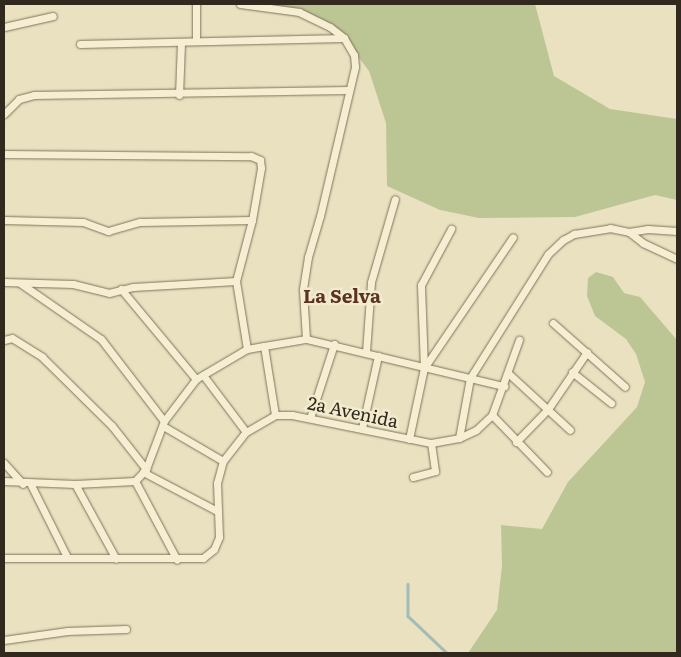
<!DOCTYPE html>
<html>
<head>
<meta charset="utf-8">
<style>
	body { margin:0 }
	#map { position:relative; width:681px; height:657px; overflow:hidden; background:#e9e1c0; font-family:Literata,serif }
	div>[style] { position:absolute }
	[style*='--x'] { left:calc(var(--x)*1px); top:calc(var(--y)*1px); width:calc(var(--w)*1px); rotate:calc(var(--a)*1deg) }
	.green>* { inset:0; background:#bcc695 }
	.stream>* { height:2.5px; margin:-1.25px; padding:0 1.25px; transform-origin:1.25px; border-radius:1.25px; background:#a2bcb7 }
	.roads { filter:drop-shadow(0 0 1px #817259) drop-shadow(0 0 1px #817259) }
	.minor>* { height:7px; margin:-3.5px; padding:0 3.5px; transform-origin:3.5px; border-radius:3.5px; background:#f5eed2 }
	span { translate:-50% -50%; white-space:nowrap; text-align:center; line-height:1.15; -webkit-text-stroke:5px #f2ebce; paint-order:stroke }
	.street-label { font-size:18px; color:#31291d }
	.neighbourhood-label { font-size:19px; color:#5b3120; font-weight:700 }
	.frame { position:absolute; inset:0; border:5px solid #31291d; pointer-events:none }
</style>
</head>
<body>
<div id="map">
	<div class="green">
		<div style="clip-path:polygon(255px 4px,535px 4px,554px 76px,610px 109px,677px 119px,677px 200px,655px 195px,575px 217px,479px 218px,440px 210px,387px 186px,386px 123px,369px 71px,341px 34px,295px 11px)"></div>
		<div style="clip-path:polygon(596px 272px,613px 277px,624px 293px,640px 297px,677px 340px,677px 653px,468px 653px,497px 610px,502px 566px,501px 525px,542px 529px,568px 482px,637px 407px,645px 382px,636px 354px,626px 339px,595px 316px,587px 296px,588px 278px)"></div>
	</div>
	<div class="stream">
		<div style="--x:408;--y:584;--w:32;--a:90"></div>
		<div style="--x:408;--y:616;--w:54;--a:43.5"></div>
	</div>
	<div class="roads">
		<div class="minor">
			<div style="--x:240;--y:4;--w:60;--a:7.7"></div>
			<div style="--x:299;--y:12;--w:34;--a:26"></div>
			<div style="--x:330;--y:27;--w:18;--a:38"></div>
			<div style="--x:344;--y:38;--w:20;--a:60"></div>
			<div style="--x:354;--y:55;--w:12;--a:85"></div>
			<div style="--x:355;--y:67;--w:153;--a:103.2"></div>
			<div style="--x:320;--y:216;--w:43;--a:106.3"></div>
			<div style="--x:308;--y:257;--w:33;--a:99"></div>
			<div style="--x:303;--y:290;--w:49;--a:86.5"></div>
			<div style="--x:4;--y:27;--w:50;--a:-12.7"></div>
			<div style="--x:196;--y:41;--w:37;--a:-90"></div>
			<div style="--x:80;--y:44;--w:264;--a:-1.3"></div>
			<div style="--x:179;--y:95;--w:53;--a:-87.8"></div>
			<div style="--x:4;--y:114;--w:21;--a:-45"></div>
			<div style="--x:19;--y:99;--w:16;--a:-15"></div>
			<div style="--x:34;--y:95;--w:314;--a:-0.9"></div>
			<div style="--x:4;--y:154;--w:247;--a:0.5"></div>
			<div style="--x:251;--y:156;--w:10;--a:24"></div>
			<div style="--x:260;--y:160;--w:8;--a:83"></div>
			<div style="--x:261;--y:168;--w:53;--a:99.8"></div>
			<div style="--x:252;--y:220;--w:63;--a:104.7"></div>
			<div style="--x:236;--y:281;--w:69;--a:80.8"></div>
			<div style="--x:4;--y:220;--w:79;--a:1.5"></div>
			<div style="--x:83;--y:222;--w:27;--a:20"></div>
			<div style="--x:108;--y:231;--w:33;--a:-16"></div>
			<div style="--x:140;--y:222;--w:112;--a:-1"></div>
			<div style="--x:629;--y:232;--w:18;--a:38"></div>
			<div style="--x:643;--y:243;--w:38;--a:25"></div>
			<div style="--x:4;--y:282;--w:69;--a:1.7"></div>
			<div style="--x:73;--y:284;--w:37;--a:14"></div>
			<div style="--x:109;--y:293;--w:25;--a:-14"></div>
			<div style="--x:133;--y:287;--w:103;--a:-3.3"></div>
			<div style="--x:20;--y:283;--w:98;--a:34.7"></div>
			<div style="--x:101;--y:339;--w:103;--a:52.5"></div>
			<div style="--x:121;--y:289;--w:117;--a:50.2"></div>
			<div style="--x:553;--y:323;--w:96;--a:41.6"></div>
			<div style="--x:4;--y:340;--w:8;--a:-14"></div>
			<div style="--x:12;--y:338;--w:36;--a:32"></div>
			<div style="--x:42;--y:357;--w:98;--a:44.6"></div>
			<div style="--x:112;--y:426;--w:55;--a:51.7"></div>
			<div style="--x:264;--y:346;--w:70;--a:80.9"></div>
			<div style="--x:366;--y:352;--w:70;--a:-85.9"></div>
			<div style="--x:371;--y:282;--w:86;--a:-73.9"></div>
			<div style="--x:424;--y:368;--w:158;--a:-55.8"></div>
			<div style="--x:572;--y:372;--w:50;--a:38.5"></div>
			<div style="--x:508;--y:373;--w:84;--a:42.6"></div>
			<div style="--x:203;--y:375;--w:71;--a:53"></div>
			<div style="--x:492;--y:415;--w:79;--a:46"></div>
			<div style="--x:310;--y:418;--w:78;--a:-72"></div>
			<div style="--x:163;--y:426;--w:69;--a:30.3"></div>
			<div style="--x:362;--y:428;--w:74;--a:-77.5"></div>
			<div style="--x:459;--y:438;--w:61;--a:-79.6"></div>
			<div style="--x:470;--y:378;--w:146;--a:-57.8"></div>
			<div style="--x:548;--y:254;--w:21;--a:-43"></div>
			<div style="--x:563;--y:240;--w:13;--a:-29"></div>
			<div style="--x:574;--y:234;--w:36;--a:-9"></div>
			<div style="--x:610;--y:228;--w:19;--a:12"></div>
			<div style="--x:629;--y:232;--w:19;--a:-9"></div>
			<div style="--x:648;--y:229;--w:29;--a:4"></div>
			<div style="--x:409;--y:439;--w:73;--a:-78.1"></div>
			<div style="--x:424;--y:368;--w:83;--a:-92.1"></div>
			<div style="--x:421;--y:285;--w:64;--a:-61.8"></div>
			<div style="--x:516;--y:442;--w:46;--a:-45.9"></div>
			<div style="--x:548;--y:409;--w:69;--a:-55.6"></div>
			<div style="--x:4;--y:463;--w:28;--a:48"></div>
			<div style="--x:143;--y:472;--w:84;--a:27.8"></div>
			<div style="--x:413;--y:477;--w:23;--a:-15"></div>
			<div style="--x:435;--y:471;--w:28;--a:-98"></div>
			<div style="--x:4;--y:481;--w:71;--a:2.4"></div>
			<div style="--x:75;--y:484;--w:60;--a:-2.9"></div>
			<div style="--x:135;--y:481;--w:16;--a:-47"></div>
			<div style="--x:146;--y:469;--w:51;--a:-69.4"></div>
			<div style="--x:164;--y:421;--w:53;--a:-52.7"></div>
			<div style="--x:196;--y:379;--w:59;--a:-30.5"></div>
			<div style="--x:247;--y:349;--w:17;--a:-10"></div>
			<div style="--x:264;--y:346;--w:43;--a:-9.5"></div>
			<div style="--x:306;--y:339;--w:204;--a:13.4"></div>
			<div style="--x:135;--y:481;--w:89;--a:62"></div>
			<div style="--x:30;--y:483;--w:83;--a:63.4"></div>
			<div style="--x:75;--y:484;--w:85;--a:61.3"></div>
			<div style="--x:4;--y:558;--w:199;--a:0"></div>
			<div style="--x:203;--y:558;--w:14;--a:-39"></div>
			<div style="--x:214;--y:549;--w:13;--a:-67"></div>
			<div style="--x:219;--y:537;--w:54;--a:-92.1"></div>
			<div style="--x:217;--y:483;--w:23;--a:-75"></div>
			<div style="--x:223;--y:461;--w:37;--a:-52"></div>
			<div style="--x:246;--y:432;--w:34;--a:-30"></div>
			<div style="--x:275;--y:415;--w:17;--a:0"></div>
			<div style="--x:292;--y:415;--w:142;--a:11.4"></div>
			<div style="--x:431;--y:443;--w:28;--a:-10"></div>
			<div style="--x:459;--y:438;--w:19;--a:-25"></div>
			<div style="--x:476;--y:430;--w:22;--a:-43"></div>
			<div style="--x:492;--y:415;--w:80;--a:-70.2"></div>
			<div style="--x:4;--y:640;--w:64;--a:-8.1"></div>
			<div style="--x:67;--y:631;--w:59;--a:-1.9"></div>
		</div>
	</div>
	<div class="street-label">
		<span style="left:353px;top:412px;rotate:12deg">2a Avenida</span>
	</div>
	<div class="neighbourhood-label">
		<span style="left:342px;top:296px">La Selva</span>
	</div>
	<div class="frame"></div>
</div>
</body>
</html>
